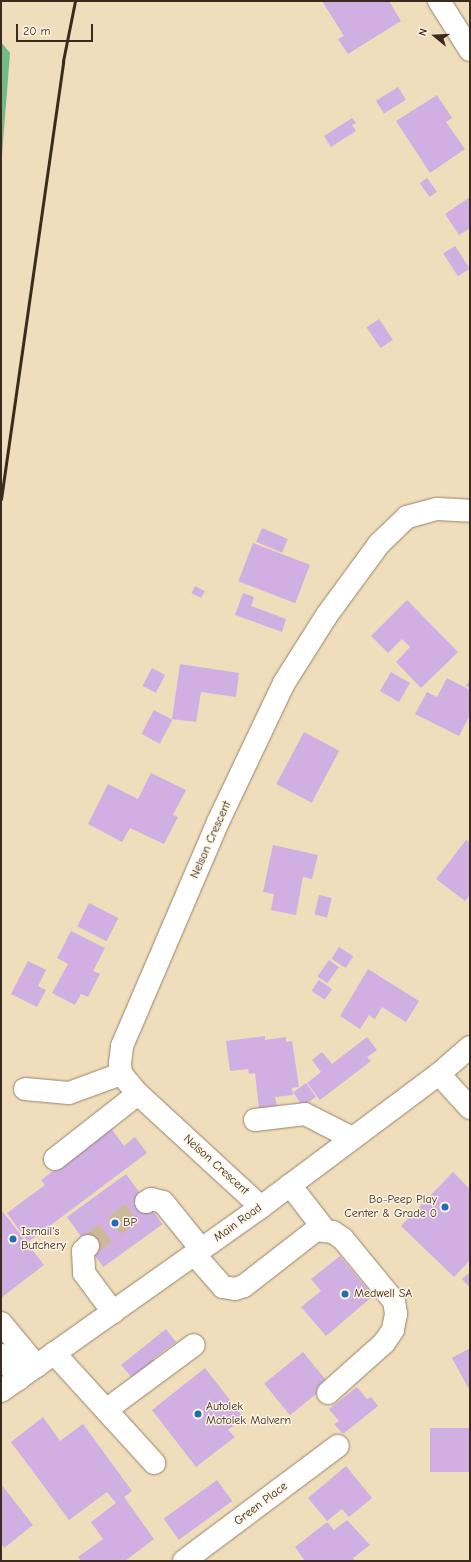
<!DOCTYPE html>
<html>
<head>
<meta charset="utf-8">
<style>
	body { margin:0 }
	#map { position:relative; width:471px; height:1562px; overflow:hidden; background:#f0ddbb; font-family:"Comic Neue",sans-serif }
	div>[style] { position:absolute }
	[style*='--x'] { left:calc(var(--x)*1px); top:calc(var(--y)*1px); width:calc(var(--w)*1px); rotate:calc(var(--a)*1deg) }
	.forest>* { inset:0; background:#6ebb84 }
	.building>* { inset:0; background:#d2afe3; transform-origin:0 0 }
	.minor-tunnel>* { height:22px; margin-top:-11px; transform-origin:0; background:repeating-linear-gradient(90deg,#ccb99c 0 22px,transparent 0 33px) }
	.roads { filter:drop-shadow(0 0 1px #96846c) drop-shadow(0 0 1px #96846c) }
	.minor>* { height:22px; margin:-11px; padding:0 11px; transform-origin:11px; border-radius:11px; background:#fff }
	.major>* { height:22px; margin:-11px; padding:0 11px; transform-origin:11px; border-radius:11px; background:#fff }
	.rail>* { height:3px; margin:-1.5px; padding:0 1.5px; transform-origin:1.5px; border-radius:1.5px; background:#3b2a1e }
	.dots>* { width:11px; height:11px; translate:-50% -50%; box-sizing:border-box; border:2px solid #fcf5e5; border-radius:50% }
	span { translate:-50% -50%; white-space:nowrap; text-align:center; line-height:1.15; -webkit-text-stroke:3px #fcf5e5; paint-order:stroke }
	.street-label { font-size:12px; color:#3b2a1e }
	.poi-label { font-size:12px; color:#3b2a1e }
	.right { translate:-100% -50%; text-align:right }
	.left { translate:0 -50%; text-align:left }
	.frame { position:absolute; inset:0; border:2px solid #3b2a1e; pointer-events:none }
	.north { position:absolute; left:415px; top:16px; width:40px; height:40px; -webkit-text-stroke:3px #fcf5e5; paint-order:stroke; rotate:288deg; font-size:11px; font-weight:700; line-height:16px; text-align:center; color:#3b2a1e }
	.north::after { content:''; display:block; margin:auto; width:14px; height:18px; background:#3b2a1e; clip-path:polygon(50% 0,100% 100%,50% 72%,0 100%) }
	.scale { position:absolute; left:16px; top:24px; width:77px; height:18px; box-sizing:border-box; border:2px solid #3b2a1e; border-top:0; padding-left:5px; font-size:12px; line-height:14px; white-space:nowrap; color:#3b2a1e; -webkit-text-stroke:3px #fcf5e5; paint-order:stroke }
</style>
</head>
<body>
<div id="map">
	<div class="forest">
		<div style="clip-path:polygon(1px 42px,10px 53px,1px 168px)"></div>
	</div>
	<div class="building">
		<div style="clip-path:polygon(322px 1px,389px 1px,401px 21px,348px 54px,338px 39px,344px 36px)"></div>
		<div style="left:398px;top:87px;width:15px;height:26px;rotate:58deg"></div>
		<div style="clip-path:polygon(437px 95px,452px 118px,446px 122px,465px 149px,430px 173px,396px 121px)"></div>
		<div style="clip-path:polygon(352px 118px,356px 123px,352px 125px,356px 131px,331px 147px,324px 136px)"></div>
		<div style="left:427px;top:178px;width:17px;height:9px;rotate:54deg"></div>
		<div style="clip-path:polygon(470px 197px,470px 230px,469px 229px,459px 235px,445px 214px)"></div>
		<div style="left:455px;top:246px;width:27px;height:14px;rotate:57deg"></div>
		<div style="left:379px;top:319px;width:25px;height:15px;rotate:56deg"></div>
		<div style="left:262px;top:528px;width:28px;height:15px;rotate:23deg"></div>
		<div style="left:253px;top:543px;width:61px;height:41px;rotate:21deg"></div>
		<div style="left:195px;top:586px;width:11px;height:8px;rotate:27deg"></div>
		<div style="clip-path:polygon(243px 593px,254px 597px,251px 606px,286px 619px,282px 632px,235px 615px)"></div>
		<div style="clip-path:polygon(407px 600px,458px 652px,421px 688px,396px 662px,410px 647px,402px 639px,388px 653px,371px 636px)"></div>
		<div style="clip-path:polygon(180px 664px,239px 673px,236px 697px,201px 692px,196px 722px,172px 719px)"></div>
		<div style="left:152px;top:668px;width:15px;height:20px;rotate:28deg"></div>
		<div style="left:391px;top:672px;width:22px;height:22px;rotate:30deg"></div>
		<div style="clip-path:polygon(447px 678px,470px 690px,470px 715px,459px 736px,415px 714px,427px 692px,437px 697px)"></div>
		<div style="clip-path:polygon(470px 678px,470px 688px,466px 686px)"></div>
		<div style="left:154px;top:710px;width:21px;height:27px;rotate:28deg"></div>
		<div style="left:304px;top:732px;width:40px;height:59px;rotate:28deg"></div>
		<div style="clip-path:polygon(151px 773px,186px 790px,173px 815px,178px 817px,164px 844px,130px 828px,122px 842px,88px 824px,108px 784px,138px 799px)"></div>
		<div style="clip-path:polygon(466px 840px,470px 842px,470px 895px,465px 901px,436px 879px)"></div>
		<div style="clip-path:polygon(273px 845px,318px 855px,312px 879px,303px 877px,296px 915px,271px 910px,274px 894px,263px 892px)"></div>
		<div style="left:319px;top:895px;width:13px;height:20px;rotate:13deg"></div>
		<div style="left:89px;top:903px;width:33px;height:26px;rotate:27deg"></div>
		<div style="clip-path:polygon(71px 931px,105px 948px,93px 971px,100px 974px,88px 997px,81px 994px,75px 1005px,52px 993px,68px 964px,57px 958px)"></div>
		<div style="left:339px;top:947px;width:17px;height:14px;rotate:33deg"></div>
		<div style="left:329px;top:960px;width:12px;height:20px;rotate:35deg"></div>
		<div style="clip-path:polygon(28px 961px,46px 970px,38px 986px,46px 990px,37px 1007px,11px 994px)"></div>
		<div style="clip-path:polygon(368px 969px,419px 1001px,406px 1022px,382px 1007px,375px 1019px,369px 1015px,360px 1029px,340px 1016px)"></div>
		<div style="left:319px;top:980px;width:16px;height:13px;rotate:35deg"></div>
		<div style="clip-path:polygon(265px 1036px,265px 1040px,286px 1037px,286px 1042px,292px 1041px,299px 1087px,292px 1088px,293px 1095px,275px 1097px,277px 1106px,259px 1109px,255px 1073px,249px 1074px,248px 1069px,230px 1071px,226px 1041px)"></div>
		<div style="clip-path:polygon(367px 1037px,377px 1050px,367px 1057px,371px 1061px,320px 1100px,307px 1083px,321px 1072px,312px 1060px,322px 1052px,332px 1064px)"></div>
		<div style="left:306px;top:1083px;width:17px;height:16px;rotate:54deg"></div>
		<div style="clip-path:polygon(111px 1128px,124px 1146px,135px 1137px,147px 1153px,28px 1242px,7px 1213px,45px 1185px,41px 1180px)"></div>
		<div style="clip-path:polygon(453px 1172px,470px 1189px,470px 1260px,454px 1277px,401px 1226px)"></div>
		<div style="left:126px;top:1174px;width:62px;height:73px;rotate:54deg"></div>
		<div style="clip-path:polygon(3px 1212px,44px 1265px,1px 1298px,1px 1214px)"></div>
		<div style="clip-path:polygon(340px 1256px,373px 1296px,326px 1336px,301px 1307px,321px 1291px,311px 1279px)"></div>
		<div style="clip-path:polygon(470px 1272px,470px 1288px,462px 1279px)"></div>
		<div style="clip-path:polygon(166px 1329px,176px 1342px,153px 1359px,155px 1362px,134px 1380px,121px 1365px)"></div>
		<div style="clip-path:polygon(470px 1348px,470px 1391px,452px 1358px)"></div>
		<div style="left:303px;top:1352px;width:41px;height:50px;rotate:51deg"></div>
		<div style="clip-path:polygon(205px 1368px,244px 1418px,228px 1430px,235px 1437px,196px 1467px,152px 1410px)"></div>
		<div style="clip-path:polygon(357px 1387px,367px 1399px,371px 1397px,378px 1406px,343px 1434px,334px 1424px,339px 1421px,329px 1409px)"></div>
		<div style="clip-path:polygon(43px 1417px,60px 1441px,83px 1424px,132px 1491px,124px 1497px,154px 1539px,125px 1561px,81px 1561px,78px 1557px,103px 1539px,91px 1522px,116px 1503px,107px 1492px,69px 1520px,11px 1442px)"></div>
		<div style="left:470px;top:1428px;width:44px;height:40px;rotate:90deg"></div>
		<div style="clip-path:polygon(346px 1466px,372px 1498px,349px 1517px,342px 1509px,327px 1521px,308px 1498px)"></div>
		<div style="left:217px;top:1480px;width:26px;height:66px;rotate:54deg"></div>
		<div style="clip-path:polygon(1px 1484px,33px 1525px,4px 1548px,1px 1543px)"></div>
		<div style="clip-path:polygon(347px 1520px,370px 1545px,353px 1558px,355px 1561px,305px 1561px,295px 1547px,327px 1522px,334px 1530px)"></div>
	</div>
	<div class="minor-tunnel">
		<div style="--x:88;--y:1246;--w:73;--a:-37.2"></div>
	</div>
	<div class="roads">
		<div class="minor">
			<div style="--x:439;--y:1074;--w:46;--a:47.6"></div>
			<div style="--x:25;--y:1089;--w:44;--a:5.2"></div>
			<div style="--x:69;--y:1093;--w:55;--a:-20.1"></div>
			<div style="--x:255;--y:1120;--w:50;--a:-6.8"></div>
			<div style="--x:305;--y:1114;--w:53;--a:27.1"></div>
			<div style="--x:55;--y:1159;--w:105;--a:-38.1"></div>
			<div style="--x:290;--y:1185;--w:56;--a:52.3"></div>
			<div style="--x:146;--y:1202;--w:6;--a:-31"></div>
			<div style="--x:151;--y:1199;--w:12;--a:14"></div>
			<div style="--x:163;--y:1202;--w:60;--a:51"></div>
			<div style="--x:261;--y:1207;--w:167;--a:-137.4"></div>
			<div style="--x:138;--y:1094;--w:26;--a:-130"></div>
			<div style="--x:121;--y:1074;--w:11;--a:-95"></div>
			<div style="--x:120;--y:1063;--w:17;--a:-83"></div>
			<div style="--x:122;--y:1046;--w:244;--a:-66.8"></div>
			<div style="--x:218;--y:822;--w:154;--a:-64.6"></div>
			<div style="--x:284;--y:683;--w:80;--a:-57.7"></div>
			<div style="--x:327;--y:615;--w:88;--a:-53.8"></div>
			<div style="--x:379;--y:544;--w:39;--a:-44"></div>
			<div style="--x:407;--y:517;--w:31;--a:-15"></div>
			<div style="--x:437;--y:509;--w:33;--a:3"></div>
			<div style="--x:88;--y:1246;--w:7;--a:135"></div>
			<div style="--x:83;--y:1251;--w:22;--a:87"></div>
			<div style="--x:84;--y:1273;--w:49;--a:53.4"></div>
			<div style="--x:194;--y:1254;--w:44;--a:48.7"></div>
			<div style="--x:223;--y:1287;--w:12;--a:9"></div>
			<div style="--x:235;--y:1289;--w:9;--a:-18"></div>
			<div style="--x:244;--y:1286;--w:91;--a:-37.9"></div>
			<div style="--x:316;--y:1230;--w:17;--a:7"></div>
			<div style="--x:333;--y:1232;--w:12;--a:35"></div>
			<div style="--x:343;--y:1239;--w:80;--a:50.6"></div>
			<div style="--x:394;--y:1301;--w:13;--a:81"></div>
			<div style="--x:396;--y:1314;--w:16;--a:101"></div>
			<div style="--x:393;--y:1330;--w:16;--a:125"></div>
			<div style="--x:384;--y:1343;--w:75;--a:138.2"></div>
			<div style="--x:1;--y:1323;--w:56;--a:50.1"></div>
			<div style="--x:54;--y:1353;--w:149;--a:47.7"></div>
			<div style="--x:1;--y:1355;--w:30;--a:53"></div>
			<div style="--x:106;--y:1410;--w:109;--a:-36.5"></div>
			<div style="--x:184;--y:1561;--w:192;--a:-36.8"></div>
		</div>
		<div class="major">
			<div style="--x:439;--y:1;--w:58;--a:57.7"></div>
			<div style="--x:1;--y:1391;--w:319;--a:-35.3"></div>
			<div style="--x:261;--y:1207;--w:222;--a:-36.8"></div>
			<div style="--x:439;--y:1074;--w:41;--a:-41.1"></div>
		</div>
	</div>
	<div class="rail">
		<div style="--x:1;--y:499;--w:442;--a:-81.9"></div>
		<div style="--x:63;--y:61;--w:61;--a:-78.7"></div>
	</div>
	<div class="dots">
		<div style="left:445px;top:1207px;background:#1f6fb2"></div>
		<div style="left:115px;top:1223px;background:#1f6fb2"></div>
		<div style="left:13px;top:1239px;background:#1f6fb2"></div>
		<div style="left:345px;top:1294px;background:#1f6fb2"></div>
		<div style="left:198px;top:1414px;background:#1f6fb2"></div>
	</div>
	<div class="street-label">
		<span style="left:211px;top:840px;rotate:-66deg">Nelson Crescent</span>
		<span style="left:216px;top:1165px;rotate:42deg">Nelson Crescent</span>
		<span style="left:238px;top:1223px;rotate:-36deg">Main Road</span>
		<span style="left:261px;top:1504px;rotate:-37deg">Green Place</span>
	</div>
	<div class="poi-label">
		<span class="right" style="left:437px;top:1207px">Bo-Peep Play<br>Center &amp; Grade 0</span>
		<span class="left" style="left:123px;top:1223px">BP</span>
		<span class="left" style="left:21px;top:1239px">Ismail's<br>Butchery</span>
		<span class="left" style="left:354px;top:1294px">Medwell SA</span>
		<span class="left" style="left:206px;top:1414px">Autolek<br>Motolek Malvern</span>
	</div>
	<div class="frame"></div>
	<div class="north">N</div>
	<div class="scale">20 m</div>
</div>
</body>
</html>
